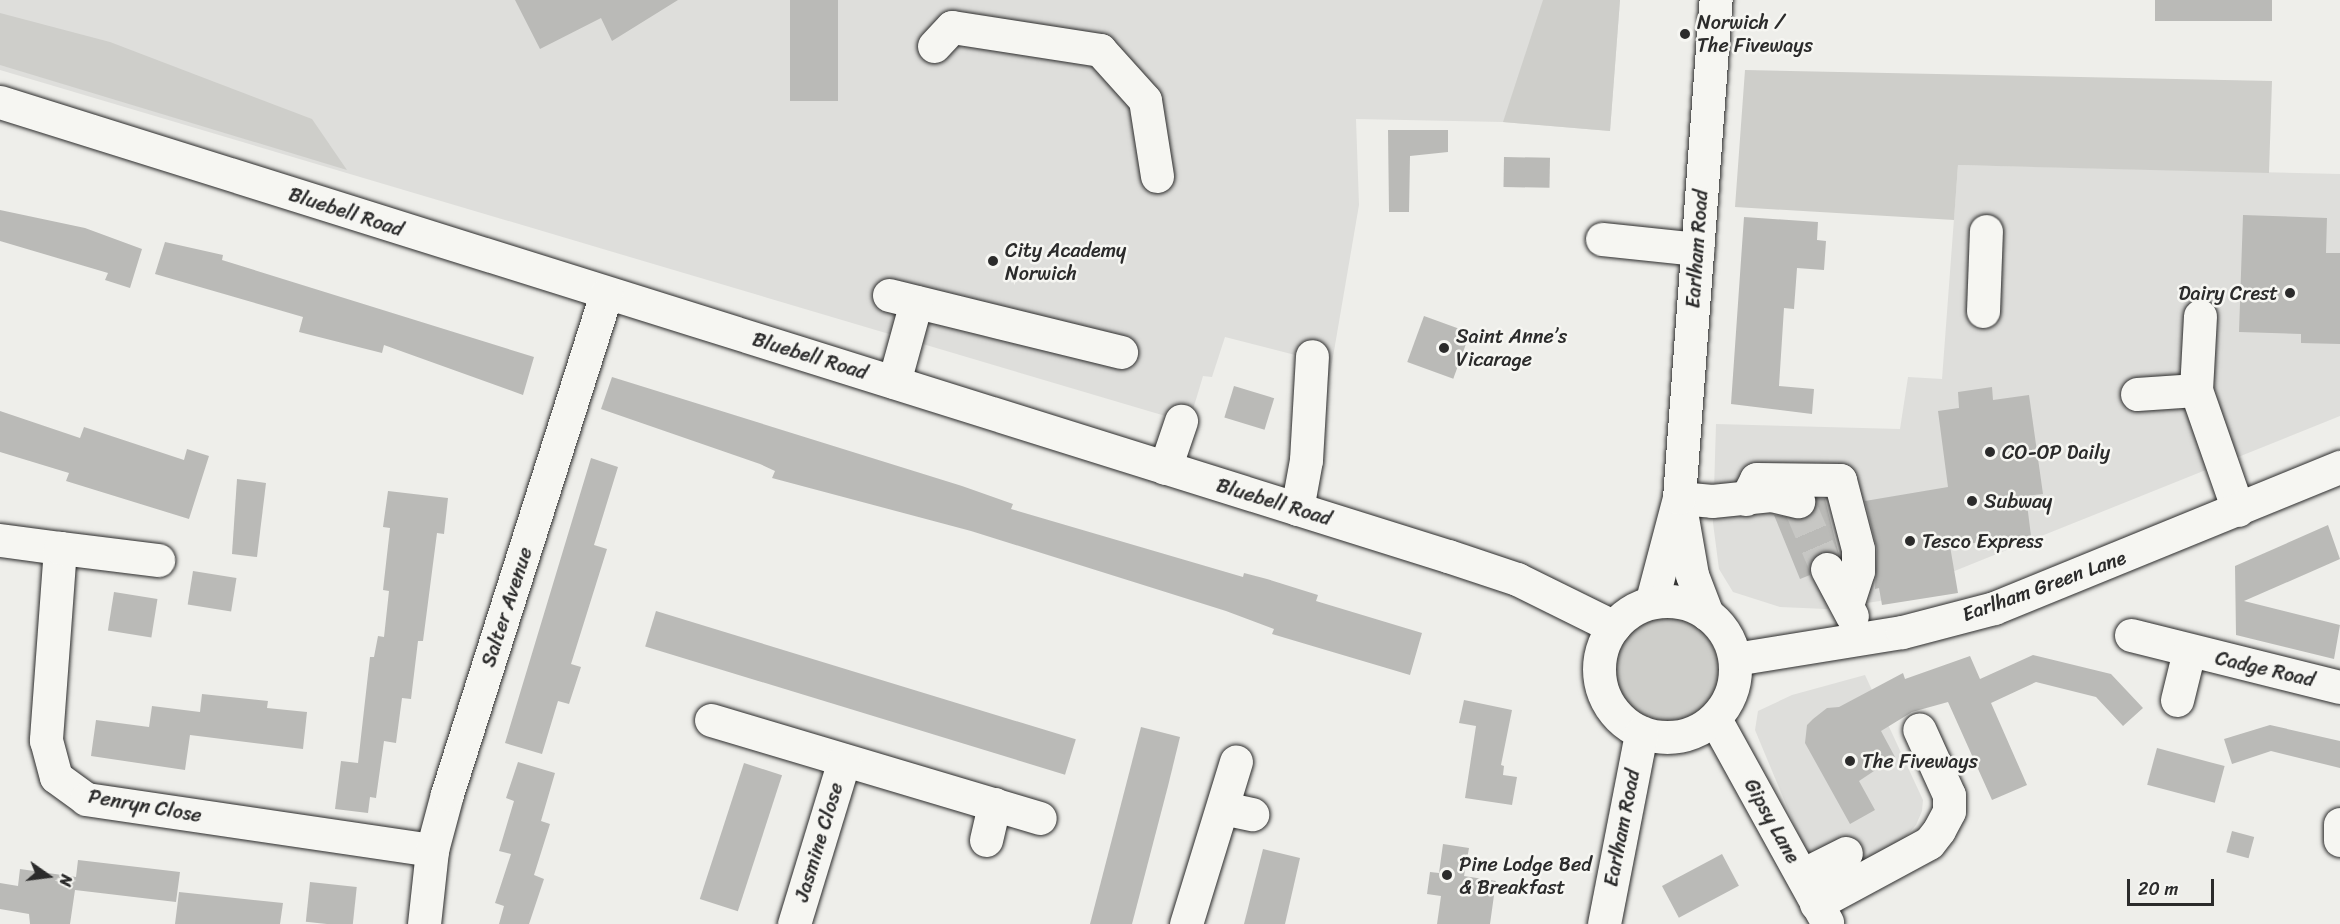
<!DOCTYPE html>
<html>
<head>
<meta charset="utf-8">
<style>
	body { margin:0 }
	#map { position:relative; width:2340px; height:924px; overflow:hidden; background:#eeeeea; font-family:Sriracha,sans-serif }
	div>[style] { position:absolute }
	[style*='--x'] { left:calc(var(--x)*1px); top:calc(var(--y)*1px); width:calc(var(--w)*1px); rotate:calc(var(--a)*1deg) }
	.built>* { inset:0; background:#dededb }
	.green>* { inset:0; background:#cececa }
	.round { border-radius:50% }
	.building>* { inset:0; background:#babab7; transform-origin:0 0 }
	.minor-tunnel>* { height:33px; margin-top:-16.5px; transform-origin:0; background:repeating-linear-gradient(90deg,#c7c7c4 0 33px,transparent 0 49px) }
	.roads { filter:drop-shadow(0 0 2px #2b2b2b) drop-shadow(0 0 2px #2b2b2b) }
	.minor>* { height:33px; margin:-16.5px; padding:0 16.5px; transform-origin:16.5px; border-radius:16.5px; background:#f6f6f2 }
	.major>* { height:33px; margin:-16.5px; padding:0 16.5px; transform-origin:16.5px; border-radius:16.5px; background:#f6f6f2 }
	.major>.ring { margin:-16.5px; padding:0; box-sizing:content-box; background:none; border:33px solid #f6f6f2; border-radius:50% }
	.dots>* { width:16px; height:16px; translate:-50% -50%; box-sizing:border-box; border:3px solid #f6f6f2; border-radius:50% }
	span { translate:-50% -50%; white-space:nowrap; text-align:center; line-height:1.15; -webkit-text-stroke:5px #f6f6f2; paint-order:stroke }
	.poi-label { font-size:20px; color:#2b2b2b }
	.left { translate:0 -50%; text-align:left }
	.right { translate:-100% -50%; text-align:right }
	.street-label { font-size:20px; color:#2b2b2b }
	.north { position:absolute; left:18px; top:846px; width:60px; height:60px; -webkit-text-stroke:4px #f6f6f2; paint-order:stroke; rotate:104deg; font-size:16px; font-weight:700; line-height:24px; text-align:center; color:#2b2b2b }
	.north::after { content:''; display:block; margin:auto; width:21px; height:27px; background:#2b2b2b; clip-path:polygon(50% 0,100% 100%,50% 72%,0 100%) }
	.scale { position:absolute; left:2127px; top:879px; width:87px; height:27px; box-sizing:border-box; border:3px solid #2b2b2b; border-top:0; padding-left:8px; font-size:18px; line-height:21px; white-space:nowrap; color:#2b2b2b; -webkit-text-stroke:4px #f6f6f2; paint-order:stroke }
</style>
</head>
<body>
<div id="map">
	<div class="built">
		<div style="clip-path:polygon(0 0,1620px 0,1610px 131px,1503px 122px,1356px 119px,1359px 205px,1315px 462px,1303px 357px,1225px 337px,1212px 377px,1203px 376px,1189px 423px,0 70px)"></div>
		<div style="clip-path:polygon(1958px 165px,2340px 174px,2340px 416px,1880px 601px,1826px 609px,1780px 607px,1733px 592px,1719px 569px,1713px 523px,1716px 424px,1900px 429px,1908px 377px,1942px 379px)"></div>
		<div style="clip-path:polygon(1865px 675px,1923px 800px,1922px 811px,1916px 825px,1899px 844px,1817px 879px,1755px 730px,1758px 711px,1792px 695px)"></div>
	</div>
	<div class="green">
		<div style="clip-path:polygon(1543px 0,1620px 0,1610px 131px,1503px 122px)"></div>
		<div style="clip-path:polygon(0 13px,110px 42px,312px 119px,347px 170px,0 65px)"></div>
		<div style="clip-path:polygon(1745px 70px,2272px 81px,2269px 173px,1958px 165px,1954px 220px,1735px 207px)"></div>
		<div class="round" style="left:1611px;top:617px;width:108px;height:108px"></div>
	</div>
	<div class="building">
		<div style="clip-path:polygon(515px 0,678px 0,612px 41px,601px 18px,540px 49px)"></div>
		<div style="left:790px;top:0;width:48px;height:101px"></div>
		<div style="left:2155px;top:0;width:117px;height:21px"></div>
		<div style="clip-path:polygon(1388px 130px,1448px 130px,1448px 152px,1410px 156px,1409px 212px,1389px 212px)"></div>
		<div style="left:1504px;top:157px;width:46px;height:30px;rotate:1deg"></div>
		<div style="clip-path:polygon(0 210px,85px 228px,142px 249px,130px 288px,105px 280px,108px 273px,0 241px)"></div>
		<div style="clip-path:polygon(2243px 215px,2327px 218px,2326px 253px,2340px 253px,2340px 344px,2301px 343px,2301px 334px,2239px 332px)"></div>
		<div style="clip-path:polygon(1744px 217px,1818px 222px,1817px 240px,1826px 241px,1824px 270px,1797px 268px,1794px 309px,1784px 308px,1779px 386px,1814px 389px,1812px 414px,1731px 404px)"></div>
		<div style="clip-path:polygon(165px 242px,223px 255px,222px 260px,534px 357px,523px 395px,384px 345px,382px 353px,299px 332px,303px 317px,155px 274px)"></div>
		<div style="left:1424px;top:316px;width:49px;height:49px;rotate:20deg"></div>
		<div style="clip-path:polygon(612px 377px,962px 486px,1013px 504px,1011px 509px,1243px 577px,1244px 573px,1267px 579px,1318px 595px,1316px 601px,1422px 633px,1410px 675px,1272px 634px,1274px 629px,1226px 611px,971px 531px,772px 478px,775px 471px,760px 464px,601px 409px)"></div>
		<div style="left:1234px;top:386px;width:42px;height:33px;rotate:17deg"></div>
		<div style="clip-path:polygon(1992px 387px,1993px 400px,2029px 395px,2043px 494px,2026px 496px,2031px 536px,1950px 546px,1958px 593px,1882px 605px,1879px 588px,1875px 589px,1877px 549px,1865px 501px,1948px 487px,1938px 411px,1959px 408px,1958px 392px)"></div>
		<div style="clip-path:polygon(0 411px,80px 438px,84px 427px,184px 460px,187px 449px,209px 456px,189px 519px,66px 481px,69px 473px,0 452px)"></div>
		<div style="clip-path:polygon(591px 458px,618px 467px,594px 545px,607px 549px,571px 664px,581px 667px,569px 704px,558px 701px,542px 754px,505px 743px)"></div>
		<div style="clip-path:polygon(237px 479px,266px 483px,257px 557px,232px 554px)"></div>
		<div style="clip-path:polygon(388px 491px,448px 498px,444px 534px,437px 533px,423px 641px,418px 641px,411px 699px,402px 698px,396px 743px,384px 741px,376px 798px,370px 797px,368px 813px,335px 809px,341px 761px,358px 763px,370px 657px,374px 657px,378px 636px,384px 637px,389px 591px,383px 590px,390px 528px,383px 527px)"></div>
		<div style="clip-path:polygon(1816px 498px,1825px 499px,1839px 555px,1828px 550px,1818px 553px,1811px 560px,1810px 575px,1800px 579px,1774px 515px,1804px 519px,1812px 513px)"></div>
		<div style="clip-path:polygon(2328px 525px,2340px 559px,2244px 601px,2340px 625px,2334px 659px,2236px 635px,2235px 566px)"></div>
		<div style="left:193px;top:571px;width:44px;height:34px;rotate:9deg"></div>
		<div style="left:114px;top:592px;width:44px;height:39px;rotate:9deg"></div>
		<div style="left:656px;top:611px;width:439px;height:37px;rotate:17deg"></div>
		<div style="clip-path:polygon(2033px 655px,2111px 674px,2143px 708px,2123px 726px,2096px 697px,2036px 682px,1991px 703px,2027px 785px,1992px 800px,1948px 702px,1912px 712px,1881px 731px,1895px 757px,1859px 781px,1875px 810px,1850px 824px,1805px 743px,1807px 725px,1813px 719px,1827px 708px,1839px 707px,1903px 673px,1905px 679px,1970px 656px,1980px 679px)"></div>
		<div style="clip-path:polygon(202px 694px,268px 701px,267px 708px,307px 712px,303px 749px,190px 735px,185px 770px,91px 756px,96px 720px,149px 727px,152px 706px,200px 712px)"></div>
		<div style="clip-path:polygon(1464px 700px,1512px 710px,1501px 765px,1504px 766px,1503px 775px,1517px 777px,1512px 805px,1465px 798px,1476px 726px,1459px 723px)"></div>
		<div style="clip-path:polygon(2270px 725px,2340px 741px,2340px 768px,2271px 751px,2232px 764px,2224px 739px)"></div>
		<div style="clip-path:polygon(1141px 727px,1180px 737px,1168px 786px,1132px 924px,1090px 924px)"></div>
		<div style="left:2157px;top:748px;width:70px;height:38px;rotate:15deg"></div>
		<div style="clip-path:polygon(518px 762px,555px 773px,541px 821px,550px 824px,534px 875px,544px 879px,529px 924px,499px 924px,504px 906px,495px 903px,511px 854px,499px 851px,514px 801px,506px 798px)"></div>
		<div style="left:744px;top:763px;width:40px;height:143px;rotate:18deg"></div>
		<div style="left:2232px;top:831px;width:23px;height:22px;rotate:15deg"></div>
		<div style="clip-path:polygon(1443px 844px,1469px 848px,1464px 876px,1496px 881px,1490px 924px,1437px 924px,1441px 896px,1427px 894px,1430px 872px,1439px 873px)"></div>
		<div style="clip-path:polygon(1263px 849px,1300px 858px,1285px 924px,1244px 924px)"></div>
		<div style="left:1722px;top:854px;width:36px;height:68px;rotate:62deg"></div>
		<div style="clip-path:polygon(78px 860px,180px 872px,176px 902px,75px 890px,70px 924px,30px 924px,29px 914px,0 909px,0 883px,18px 886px,20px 869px,76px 877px)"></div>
		<div style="left:310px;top:882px;width:47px;height:40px;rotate:6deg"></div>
		<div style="clip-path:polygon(179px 892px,283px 903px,280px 924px,175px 924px)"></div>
	</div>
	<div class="minor-tunnel">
		<div style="--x:1798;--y:501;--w:74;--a:66.9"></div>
	</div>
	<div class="roads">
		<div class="minor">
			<div style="--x:934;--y:46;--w:26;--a:-47"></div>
			<div style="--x:952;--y:27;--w:150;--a:8.8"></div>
			<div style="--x:1100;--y:50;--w:67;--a:48"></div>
			<div style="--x:1145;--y:100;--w:77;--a:81"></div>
			<div style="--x:0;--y:102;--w:1518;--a:17.41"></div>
			<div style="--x:1448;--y:556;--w:73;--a:18.4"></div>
			<div style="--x:1517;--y:579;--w:108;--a:26.3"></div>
			<div style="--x:1602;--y:239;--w:96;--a:6"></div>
			<div style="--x:889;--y:295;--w:239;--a:13.8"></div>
			<div style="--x:1983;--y:311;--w:80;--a:-87.9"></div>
			<div style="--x:2200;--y:316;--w:74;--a:93.1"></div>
			<div style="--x:2196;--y:390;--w:127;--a:70.7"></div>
			<div style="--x:894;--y:382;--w:83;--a:-74.6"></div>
			<div style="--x:2137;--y:394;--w:59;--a:-3.9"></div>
			<div style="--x:1165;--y:468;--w:50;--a:-71.2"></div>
			<div style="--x:1679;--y:498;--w:33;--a:5"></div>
			<div style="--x:1712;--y:501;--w:59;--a:-5.8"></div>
			<div style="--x:1771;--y:495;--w:28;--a:13"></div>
			<div style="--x:1746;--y:499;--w:22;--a:-63"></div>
			<div style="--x:1756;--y:479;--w:84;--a:0.7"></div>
			<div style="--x:1840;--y:480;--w:71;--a:75.4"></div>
			<div style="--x:1858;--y:549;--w:22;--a:90"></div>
			<div style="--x:1858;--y:571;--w:35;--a:108"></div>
			<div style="--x:1297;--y:509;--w:50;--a:-79.6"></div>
			<div style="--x:1306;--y:460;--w:104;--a:-86.7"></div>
			<div style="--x:0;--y:540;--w:61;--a:7.6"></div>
			<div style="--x:60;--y:548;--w:193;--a:94.2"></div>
			<div style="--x:46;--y:740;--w:38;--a:75"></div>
			<div style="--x:56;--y:777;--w:37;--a:36"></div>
			<div style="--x:86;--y:799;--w:350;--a:8.4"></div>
			<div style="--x:60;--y:548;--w:99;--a:7"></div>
			<div style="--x:1827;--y:569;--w:53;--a:62"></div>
			<div style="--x:2131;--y:635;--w:215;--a:14"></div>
			<div style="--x:1735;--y:659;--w:169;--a:-9.2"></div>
			<div style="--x:1902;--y:632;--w:95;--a:-14.6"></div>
			<div style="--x:1994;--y:608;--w:374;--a:-22.2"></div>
			<div style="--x:2177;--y:700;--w:50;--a:-76.2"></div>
			<div style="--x:1715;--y:719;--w:232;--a:61.1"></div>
			<div style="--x:711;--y:720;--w:343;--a:16.6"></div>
			<div style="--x:1223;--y:808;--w:30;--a:12"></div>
			<div style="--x:2340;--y:824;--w:16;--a:90"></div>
			<div style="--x:986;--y:840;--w:37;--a:-77"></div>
			<div style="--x:1802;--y:875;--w:49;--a:-26.6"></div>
			<div style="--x:1816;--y:904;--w:128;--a:-28.4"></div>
			<div style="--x:1929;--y:843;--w:16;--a:-52"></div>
			<div style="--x:1939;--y:830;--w:21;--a:-62"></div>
			<div style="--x:1949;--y:811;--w:16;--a:-90"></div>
			<div style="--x:1949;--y:795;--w:72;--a:-114.4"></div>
			<div style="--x:424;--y:924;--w:74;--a:-83.8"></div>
			<div style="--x:432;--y:850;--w:58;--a:-75"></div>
			<div style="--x:447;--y:794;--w:525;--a:-72.36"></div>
			<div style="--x:794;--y:924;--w:171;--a:-73"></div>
			<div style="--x:1186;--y:924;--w:170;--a:-72.9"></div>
		</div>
		<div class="major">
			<div style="--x:1680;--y:506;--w:70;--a:80.1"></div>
			<div style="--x:1692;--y:575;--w:42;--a:69"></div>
			<div style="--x:1652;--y:600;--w:106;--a:-75.2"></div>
			<div style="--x:1679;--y:498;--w:499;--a:-85.8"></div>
			<div class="ring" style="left:1599px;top:601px;width:103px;height:103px"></div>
			<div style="--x:1604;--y:924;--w:195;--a:-79"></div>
		</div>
	</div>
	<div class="dots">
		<div style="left:1685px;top:34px;background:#2b2b2b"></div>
		<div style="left:993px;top:261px;background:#2b2b2b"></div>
		<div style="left:2290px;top:293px;background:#2b2b2b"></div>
		<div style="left:1444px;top:348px;background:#2b2b2b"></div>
		<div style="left:1990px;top:452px;background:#2b2b2b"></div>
		<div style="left:1972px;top:501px;background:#2b2b2b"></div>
		<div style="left:1910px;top:541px;background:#2b2b2b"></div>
		<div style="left:1850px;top:761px;background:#2b2b2b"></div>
		<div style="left:1447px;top:875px;background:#2b2b2b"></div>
	</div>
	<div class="poi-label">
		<span class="left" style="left:1697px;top:34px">Norwich /<br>The Fiveways</span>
		<span class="left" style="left:1005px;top:262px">City Academy<br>Norwich</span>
		<span class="right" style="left:2278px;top:293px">Dairy Crest</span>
		<span class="left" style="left:1456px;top:348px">Saint Anne’s<br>Vicarage</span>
		<span class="left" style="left:2002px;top:452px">CO-OP Daily</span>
		<span class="left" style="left:1984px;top:501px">Subway</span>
		<span class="left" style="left:1922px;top:541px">Tesco Express</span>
		<span class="left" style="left:1862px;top:761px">The Fiveways</span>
		<span class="left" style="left:1459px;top:876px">Pine Lodge Bed<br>&amp; Breakfast</span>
	</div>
	<div class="street-label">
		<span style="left:346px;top:212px;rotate:18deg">Bluebell Road</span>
		<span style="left:1697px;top:249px;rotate:-86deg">Earlham Road</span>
		<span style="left:810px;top:356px;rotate:17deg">Bluebell Road</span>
		<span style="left:1274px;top:502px;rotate:17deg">Bluebell Road</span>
		<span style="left:2044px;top:586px;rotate:-20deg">Earlham Green Lane</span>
		<span style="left:507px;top:607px;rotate:-72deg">Salter Avenue</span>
		<span style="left:2265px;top:669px;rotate:13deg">Cadge Road</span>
		<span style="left:145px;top:806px;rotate:10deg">Penryn Close</span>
		<span style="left:1772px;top:821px;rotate:61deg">Gipsy Lane</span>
		<span style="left:1622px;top:828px;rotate:-79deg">Earlham Road</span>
		<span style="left:819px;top:842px;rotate:-73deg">Jasmine Close</span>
	</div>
	<div class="north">N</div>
	<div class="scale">20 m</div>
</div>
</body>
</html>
